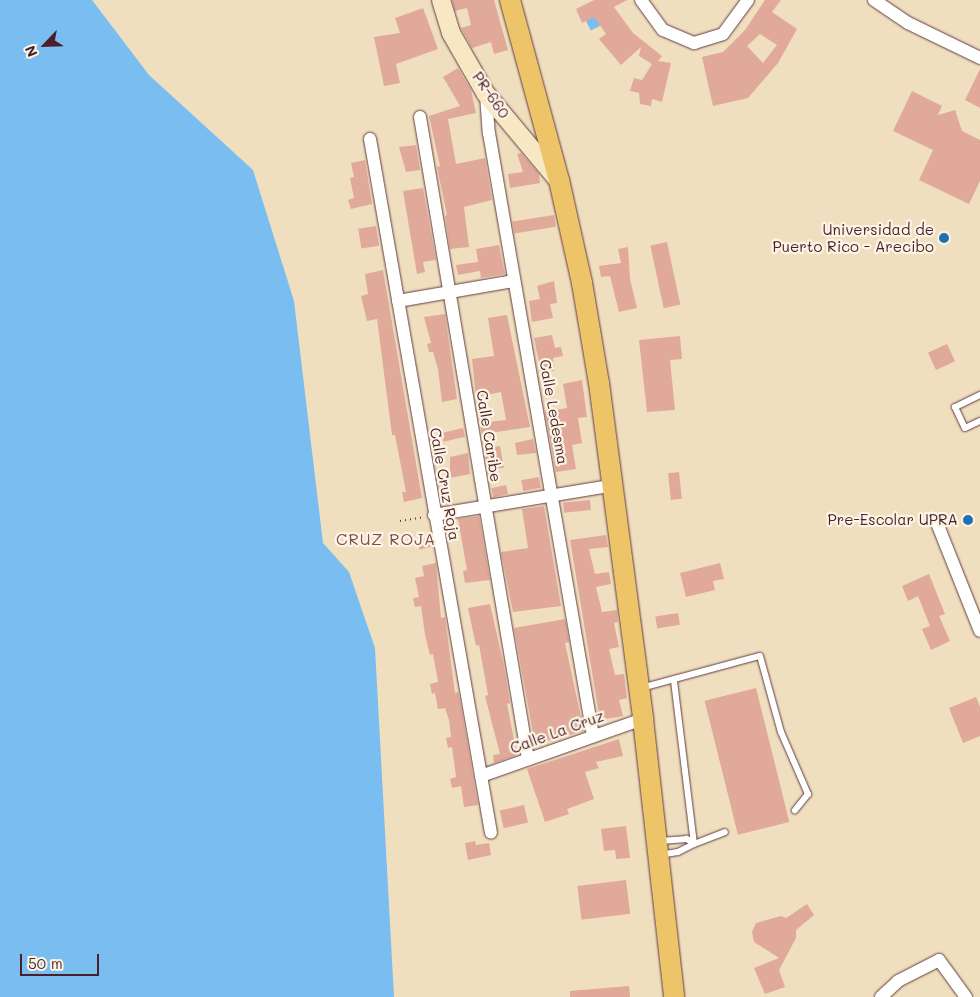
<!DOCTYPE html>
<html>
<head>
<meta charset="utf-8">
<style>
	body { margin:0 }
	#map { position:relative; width:980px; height:997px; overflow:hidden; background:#f0dfbf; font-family:Mali,sans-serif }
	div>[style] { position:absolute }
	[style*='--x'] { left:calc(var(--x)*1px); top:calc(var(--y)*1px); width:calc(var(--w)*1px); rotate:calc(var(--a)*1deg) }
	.water>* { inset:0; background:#7abdf0; transform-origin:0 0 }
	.building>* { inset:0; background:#e1a999; transform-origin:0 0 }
	.path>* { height:2px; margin-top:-1px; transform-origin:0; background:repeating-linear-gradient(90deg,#633c41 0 1px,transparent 0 5px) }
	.roads { filter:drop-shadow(0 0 1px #633c41) drop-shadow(0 0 1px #633c41) }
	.lane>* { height:6px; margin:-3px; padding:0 3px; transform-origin:3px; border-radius:3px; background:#fff }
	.street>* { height:12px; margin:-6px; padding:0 6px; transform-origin:6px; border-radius:6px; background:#fff }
	.secondary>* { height:18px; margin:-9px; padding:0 9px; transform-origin:9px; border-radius:9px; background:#f8e7c3 }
	.primary>* { height:20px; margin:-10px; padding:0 10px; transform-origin:10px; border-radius:10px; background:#eec469 }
	.dots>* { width:14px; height:14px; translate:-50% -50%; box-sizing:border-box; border:2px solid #fcf5e5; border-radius:50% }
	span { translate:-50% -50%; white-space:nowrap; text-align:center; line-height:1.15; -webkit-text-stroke:4.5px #fcf5e5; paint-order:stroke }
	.street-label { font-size:15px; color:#4a1f2b }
	.poi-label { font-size:15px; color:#4a1f2b }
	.right { translate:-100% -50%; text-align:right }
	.neighbourhood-label { font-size:16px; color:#7f4f52; letter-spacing:1px }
	.north { position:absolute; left:20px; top:20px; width:50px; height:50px; -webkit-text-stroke:4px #fcf5e5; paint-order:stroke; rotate:246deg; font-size:14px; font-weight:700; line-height:20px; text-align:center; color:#4a1f2b }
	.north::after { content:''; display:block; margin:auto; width:18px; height:22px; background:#4a1f2b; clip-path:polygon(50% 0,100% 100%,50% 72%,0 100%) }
	.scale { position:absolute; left:20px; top:954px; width:79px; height:22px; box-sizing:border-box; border:2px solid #4a1f2b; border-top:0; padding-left:6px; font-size:15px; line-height:18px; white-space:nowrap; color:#4a1f2b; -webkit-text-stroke:4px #fcf5e5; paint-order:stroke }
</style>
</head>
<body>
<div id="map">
	<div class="water">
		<div style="clip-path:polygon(0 0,92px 0,149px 75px,253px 170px,294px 301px,323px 543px,349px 572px,375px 648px,394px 997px,0 997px)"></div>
		<div style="left:601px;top:13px;width:11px;height:17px;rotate:63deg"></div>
	</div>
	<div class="building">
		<div style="clip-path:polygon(452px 0,494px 0,508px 50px,494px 54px,491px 42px,472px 48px,461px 28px,471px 25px,467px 8px,455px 11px)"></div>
		<div style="clip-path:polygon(594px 0,627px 0,614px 7px,633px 33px,662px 56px,658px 61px,671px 63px,662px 102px,652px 99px,651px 106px,640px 104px,639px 93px,630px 91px,634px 78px,642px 80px,652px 64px,639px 56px,641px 47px,621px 65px,599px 39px,606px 34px,594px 17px,582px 23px,576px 9px)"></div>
		<div style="clip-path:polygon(evenodd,765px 0,781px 0,772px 12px,797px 29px,778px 63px,748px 98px,713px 106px,702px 57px,723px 52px,745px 30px,765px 0,760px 34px,777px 45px,763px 63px,747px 46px,760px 34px)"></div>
		<div style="clip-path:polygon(423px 8px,438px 49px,396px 64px,400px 83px,384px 86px,374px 37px,400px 33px,395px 18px)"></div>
		<div style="clip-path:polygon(458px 68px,471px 90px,476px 113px,448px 119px,456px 164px,485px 158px,492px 200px,464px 207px,469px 247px,450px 249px,445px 216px,447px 215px,437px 167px,440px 166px,429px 116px,460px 106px,443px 77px)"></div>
		<div style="clip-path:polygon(980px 69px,980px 108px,965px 100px)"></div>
		<div style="clip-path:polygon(912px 91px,942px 106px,938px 115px,955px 110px,962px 131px,980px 140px,980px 181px,969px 204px,919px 180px,933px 150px,893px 131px)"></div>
		<div style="clip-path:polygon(416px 145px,420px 170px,406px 172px,399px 147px)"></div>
		<div style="clip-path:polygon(521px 153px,539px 174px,540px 183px,510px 188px,508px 174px,523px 172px,517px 154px)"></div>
		<div style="clip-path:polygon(365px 160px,372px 204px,351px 209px,348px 200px,354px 198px,350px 178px,354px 177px,351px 163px)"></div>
		<div style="clip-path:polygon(423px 188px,436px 260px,423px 262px,425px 272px,417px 274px,403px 191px)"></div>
		<div style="left:554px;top:215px;width:12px;height:42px;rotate:81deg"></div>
		<div style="left:376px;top:226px;width:20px;height:18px;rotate:81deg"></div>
		<div style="left:667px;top:242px;width:64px;height:17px;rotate:78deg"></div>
		<div style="clip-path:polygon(499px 245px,505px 274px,481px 278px,480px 271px,458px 275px,456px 265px,478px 262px,476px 249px)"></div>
		<div style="clip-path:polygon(628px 247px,630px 279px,637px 308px,619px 312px,610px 276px,601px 277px,599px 266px,621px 263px,618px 249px)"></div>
		<div style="clip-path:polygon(383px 270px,422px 498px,404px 502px,402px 492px,406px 492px,395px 435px,392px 435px,377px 319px,367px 321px,361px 296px,368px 294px,365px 274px)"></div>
		<div style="clip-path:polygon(554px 281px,557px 303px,550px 304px,553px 318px,532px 322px,529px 301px,540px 299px,537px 286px)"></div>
		<div style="clip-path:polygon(445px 314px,457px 399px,442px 402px,438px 369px,433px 352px,429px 352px,427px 344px,431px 343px,424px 317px)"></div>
		<div style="clip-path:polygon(507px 315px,530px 427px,482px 434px,480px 423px,506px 420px,501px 392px,476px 397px,472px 359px,494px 356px,488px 318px)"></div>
		<div style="clip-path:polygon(552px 335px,555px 348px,561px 347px,563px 356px,553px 358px,554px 371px,541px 372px,534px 338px)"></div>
		<div style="clip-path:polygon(680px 336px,682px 359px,670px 360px,675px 410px,647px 412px,639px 340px)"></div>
		<div style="left:947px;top:344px;width:19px;height:21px;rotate:65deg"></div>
		<div style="clip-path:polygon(582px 380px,587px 417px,578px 418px,582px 443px,572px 445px,576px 469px,556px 472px,545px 412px,567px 408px,563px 384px)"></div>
		<div style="left:463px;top:428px;width:9px;height:22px;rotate:77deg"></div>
		<div style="clip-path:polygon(533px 439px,536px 453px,517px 455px,515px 443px)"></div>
		<div style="left:500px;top:446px;width:22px;height:16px;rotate:80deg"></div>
		<div style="clip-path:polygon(468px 453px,470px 474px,450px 478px,450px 457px)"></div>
		<div style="left:679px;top:472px;width:27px;height:11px;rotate:84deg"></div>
		<div style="left:539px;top:477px;width:11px;height:18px;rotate:80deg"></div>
		<div style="left:506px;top:485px;width:9px;height:15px;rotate:77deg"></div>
		<div style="left:590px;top:500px;width:10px;height:27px;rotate:84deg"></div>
		<div style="clip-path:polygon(544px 506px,561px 606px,513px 612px,501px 552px,528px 548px,522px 509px)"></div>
		<div style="clip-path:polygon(479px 516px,490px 580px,465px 583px,463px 571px,467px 570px,458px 519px)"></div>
		<div style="clip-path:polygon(606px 535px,608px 547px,589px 549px,595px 574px,609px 572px,611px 584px,596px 587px,602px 612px,617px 610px,618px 622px,614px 623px,619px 647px,609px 649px,615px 675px,624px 674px,627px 698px,619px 700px,623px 716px,600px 720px,570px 540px)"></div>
		<div style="left:429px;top:538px;width:9px;height:12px;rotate:77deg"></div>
		<div style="clip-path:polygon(436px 563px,441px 618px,445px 617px,455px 693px,458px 692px,460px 700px,478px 805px,464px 807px,461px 786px,452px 788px,450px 779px,456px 777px,452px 747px,448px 748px,446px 738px,451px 737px,449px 720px,445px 708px,438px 709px,435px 693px,432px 694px,430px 684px,438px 682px,433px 654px,430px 655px,425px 635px,421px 606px,415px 607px,413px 598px,419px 597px,415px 578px,424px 576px,422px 566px)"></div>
		<div style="clip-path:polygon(720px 563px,724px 579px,713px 581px,715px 590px,686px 597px,680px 573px)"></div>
		<div style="clip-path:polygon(929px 574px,945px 614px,939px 616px,950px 641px,931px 650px,922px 629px,930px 626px,918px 596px,908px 601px,902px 586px)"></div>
		<div style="clip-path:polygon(490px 604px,504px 666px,510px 703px,507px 704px,517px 755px,494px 763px,493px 755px,500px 754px,485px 696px,488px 695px,479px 645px,476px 646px,468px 608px)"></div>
		<div style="left:678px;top:613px;width:12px;height:23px;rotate:81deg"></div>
		<div style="clip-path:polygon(565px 619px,569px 642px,565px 643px,584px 731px,535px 744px,514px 628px)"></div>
		<div style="left:756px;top:688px;width:138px;height:53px;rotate:76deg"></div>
		<div style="clip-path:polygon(976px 697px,980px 707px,980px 736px,963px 743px,949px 708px)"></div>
		<div style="clip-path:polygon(619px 739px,623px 756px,596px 762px,599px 768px,585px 772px,594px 799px,567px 809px,569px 814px,545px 822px,527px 769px)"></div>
		<div style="left:524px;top:805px;width:18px;height:25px;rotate:77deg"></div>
		<div style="clip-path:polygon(626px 826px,630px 858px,616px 859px,615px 850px,604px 851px,601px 829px)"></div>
		<div style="clip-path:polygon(475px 841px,476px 845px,489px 843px,491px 855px,468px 860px,465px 843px)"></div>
		<div style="left:626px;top:880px;width:34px;height:49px;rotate:83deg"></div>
		<div style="clip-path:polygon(807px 904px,814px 915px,796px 930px,796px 938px,779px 970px,785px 987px,765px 994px,754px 968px,779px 958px,754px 942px,752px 932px,756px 923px,781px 916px,786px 918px)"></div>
		<div style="clip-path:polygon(629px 986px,630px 997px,570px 997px,570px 991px)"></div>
	</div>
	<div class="path">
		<div style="--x:400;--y:521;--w:24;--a:-9"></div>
	</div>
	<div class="roads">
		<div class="lane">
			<div style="--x:980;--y:395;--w:28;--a:154"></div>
			<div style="--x:955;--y:407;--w:23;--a:65"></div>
			<div style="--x:965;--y:428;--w:17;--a:-25"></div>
			<div style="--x:674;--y:681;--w:164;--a:83"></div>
			<div style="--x:694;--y:844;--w:33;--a:-21"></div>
			<div style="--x:641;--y:688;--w:123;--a:-15.1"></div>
			<div style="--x:760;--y:656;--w:79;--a:74.6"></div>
			<div style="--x:781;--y:732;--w:68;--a:66.5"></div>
			<div style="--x:808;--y:794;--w:21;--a:129"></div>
			<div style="--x:659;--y:855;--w:19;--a:-9"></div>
			<div style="--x:678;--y:852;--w:18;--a:-27"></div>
			<div style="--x:694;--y:844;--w:9;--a:-144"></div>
			<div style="--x:687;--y:839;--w:27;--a:176"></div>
		</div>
		<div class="street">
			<div style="--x:641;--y:0;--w:37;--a:54"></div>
			<div style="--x:663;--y:30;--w:34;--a:23"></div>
			<div style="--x:694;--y:43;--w:30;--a:-17"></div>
			<div style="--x:723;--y:34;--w:42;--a:-53.7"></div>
			<div style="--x:874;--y:0;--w:41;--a:34.1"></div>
			<div style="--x:908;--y:23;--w:80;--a:25.9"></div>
			<div style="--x:486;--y:94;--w:39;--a:86"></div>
			<div style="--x:489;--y:133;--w:612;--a:80.21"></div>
			<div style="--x:420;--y:117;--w:651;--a:80.45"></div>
			<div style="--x:370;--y:139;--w:704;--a:80.11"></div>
			<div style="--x:398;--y:301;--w:118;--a:-9.8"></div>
			<div style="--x:434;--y:515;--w:183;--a:-9.4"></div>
			<div style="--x:937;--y:523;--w:116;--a:68.3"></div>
			<div style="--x:481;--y:776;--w:172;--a:-19.4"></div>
			<div style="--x:881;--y:997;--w:23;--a:-43"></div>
			<div style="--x:898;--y:981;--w:46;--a:-27.1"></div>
			<div style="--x:939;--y:960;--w:46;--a:53.9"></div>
		</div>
		<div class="secondary">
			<div style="--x:441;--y:0;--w:34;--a:73"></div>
			<div style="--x:451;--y:33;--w:70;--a:60.2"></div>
			<div style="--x:486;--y:94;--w:112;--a:50.1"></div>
		</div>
		<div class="primary">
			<div style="--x:510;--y:0;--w:187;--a:74.8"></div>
			<div style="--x:559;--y:180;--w:106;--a:77.4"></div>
			<div style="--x:582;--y:283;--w:101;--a:80.4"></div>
			<div style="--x:599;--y:383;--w:339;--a:82.5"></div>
			<div style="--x:643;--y:719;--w:280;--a:83.6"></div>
		</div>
	</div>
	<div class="dots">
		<div style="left:944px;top:238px;background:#1f6fb2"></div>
		<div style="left:968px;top:520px;background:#1f6fb2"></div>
	</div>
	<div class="street-label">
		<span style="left:491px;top:95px;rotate:55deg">PR-660</span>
		<span style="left:554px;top:412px;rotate:80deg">Calle Ledesma</span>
		<span style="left:489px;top:436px;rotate:81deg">Calle Caribe</span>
		<span style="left:445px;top:484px;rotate:80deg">Calle Cruz Roja</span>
		<span style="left:557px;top:732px;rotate:-20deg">Calle La Cruz</span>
	</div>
	<div class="poi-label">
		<span class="right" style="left:934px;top:238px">Universidad de<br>Puerto Rico - Arecibo</span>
		<span class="right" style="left:958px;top:520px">Pre-Escolar UPRA</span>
	</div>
	<div class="neighbourhood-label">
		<span style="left:386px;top:539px">CRUZ ROJA</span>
	</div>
	<div class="north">N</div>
	<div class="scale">50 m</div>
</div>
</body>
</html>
